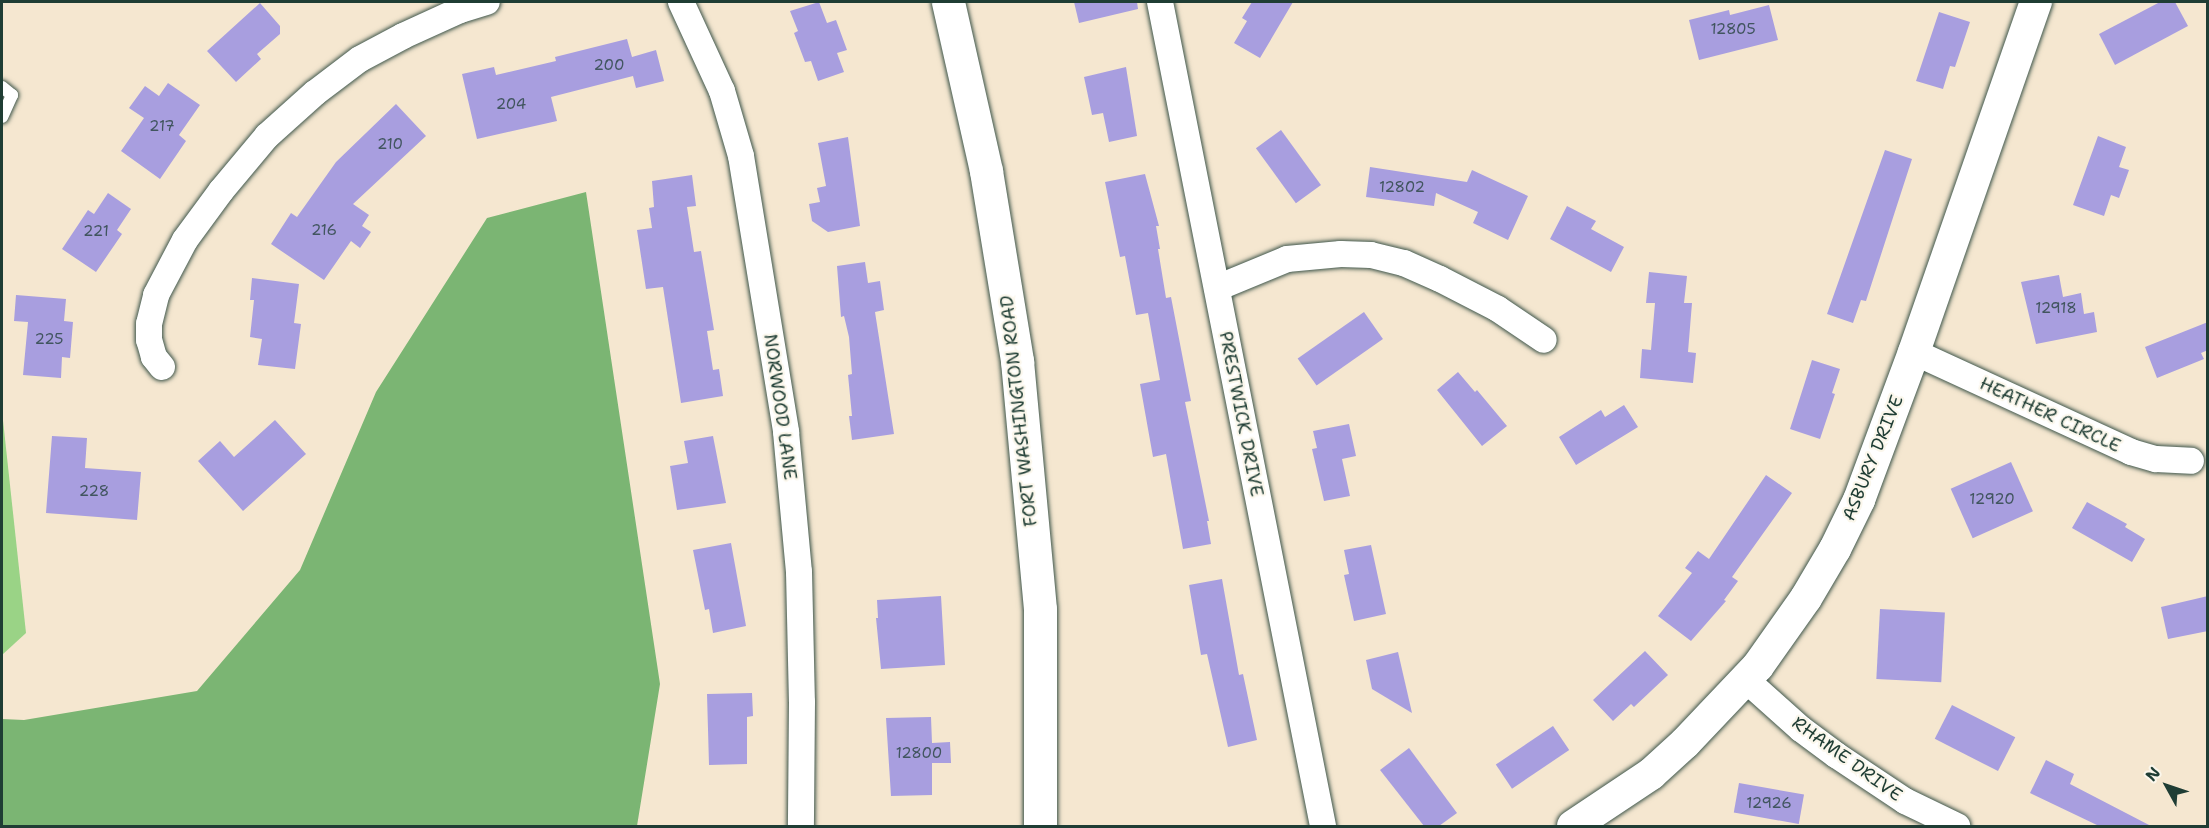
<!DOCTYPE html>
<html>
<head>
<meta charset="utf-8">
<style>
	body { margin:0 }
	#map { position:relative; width:2209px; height:828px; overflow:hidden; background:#f5e7d0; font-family:"Shantell Sans",sans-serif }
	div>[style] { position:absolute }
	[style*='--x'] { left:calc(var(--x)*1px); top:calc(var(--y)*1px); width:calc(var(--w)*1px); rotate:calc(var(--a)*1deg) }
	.green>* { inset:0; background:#9ad386 }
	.forest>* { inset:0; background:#7bb573 }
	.building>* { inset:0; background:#a89edf; transform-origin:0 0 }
	.roads { filter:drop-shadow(0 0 2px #3f564b) drop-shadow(0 0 2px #3f564b) }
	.service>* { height:12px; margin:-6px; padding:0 6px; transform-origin:6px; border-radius:6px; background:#fff }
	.minor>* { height:26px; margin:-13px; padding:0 13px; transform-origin:13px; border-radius:13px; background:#fff }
	.tertiary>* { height:32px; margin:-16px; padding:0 16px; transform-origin:16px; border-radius:16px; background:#fff }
	.secondary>* { height:33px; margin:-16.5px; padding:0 16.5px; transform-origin:16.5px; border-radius:16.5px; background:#fff }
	span { translate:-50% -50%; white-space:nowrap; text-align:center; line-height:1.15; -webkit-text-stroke:4.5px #fbf7ec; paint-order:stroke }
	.number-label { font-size:15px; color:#41555f }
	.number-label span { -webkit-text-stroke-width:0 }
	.street-label { font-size:18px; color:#1f3d34 }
	.frame { position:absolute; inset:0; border:3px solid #1f3d34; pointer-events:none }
	.north { position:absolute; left:2137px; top:756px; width:60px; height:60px; -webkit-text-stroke:4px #fbf7ec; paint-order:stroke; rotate:310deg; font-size:16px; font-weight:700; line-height:24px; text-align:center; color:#1f3d34 }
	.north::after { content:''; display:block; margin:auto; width:21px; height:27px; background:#1f3d34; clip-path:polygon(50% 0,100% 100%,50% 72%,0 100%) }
</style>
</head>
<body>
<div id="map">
	<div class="green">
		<div style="clip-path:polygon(2px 411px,26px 633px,2px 655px)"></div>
	</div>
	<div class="forest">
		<div style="clip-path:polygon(586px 192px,660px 684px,637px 826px,2px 826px,2px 719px,24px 720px,197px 691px,300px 570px,376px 392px,487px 218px)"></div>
	</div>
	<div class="building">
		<div style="clip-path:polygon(819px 2px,827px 23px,836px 20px,847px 50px,837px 53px,844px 72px,818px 81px,811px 61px,805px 62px,794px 33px,798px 31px,790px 11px)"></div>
		<div style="clip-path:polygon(1074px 2px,1137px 2px,1138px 9px,1079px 23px)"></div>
		<div style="clip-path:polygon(1252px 2px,1293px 2px,1260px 58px,1234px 43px,1247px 21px,1242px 18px)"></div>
		<div style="clip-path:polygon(2160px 2px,2175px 2px,2188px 26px,2115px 65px,2099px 34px)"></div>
		<div style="clip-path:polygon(260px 3px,280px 26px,280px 34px,257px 54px,261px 59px,236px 82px,207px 51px)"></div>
		<div style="clip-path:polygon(1769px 5px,1778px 40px,1699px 60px,1689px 20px,1729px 10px,1730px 15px)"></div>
		<div style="clip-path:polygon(1939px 12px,1970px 22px,1955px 67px,1950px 66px,1943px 89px,1916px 81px)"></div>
		<div style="clip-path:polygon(627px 39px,632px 57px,656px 50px,664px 81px,636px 88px,633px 76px,551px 97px,557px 121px,477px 139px,462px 74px,494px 67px,496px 75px,556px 61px,555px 57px)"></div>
		<div style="clip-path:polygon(1126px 67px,1137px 136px,1109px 142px,1103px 113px,1092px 115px,1084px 77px)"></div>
		<div style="clip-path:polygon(168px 83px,200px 105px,179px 135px,186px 141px,160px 179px,121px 151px,144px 118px,129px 108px,145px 86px,159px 96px)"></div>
		<div style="clip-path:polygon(396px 104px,426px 136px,353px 204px,369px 215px,362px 226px,371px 232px,360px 248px,351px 241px,324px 280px,271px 244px,291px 213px,297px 217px,336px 162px)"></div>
		<div style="left:1281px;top:130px;width:68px;height:31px;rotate:54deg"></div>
		<div style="clip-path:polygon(2098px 136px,2126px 147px,2119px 167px,2129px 170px,2119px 198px,2111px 195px,2104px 216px,2073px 205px)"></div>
		<div style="clip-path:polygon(848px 137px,860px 226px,828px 232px,812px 221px,809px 204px,820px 202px,817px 188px,826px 186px,818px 143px)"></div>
		<div style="clip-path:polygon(1885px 150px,1912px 159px,1866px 301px,1861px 300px,1853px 323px,1827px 314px)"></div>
		<div style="clip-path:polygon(1370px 167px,1467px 182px,1472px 170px,1528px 196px,1508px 240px,1473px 223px,1478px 212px,1436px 193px,1434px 206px,1366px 197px)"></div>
		<div style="clip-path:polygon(1145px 174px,1159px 226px,1156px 226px,1160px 249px,1158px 249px,1166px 298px,1171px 297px,1191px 401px,1185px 402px,1209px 521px,1207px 521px,1211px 544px,1183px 549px,1166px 454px,1153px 457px,1140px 384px,1160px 380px,1148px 313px,1136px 315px,1125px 256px,1120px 257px,1105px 182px)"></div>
		<div style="clip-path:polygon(692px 175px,696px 206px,687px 207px,694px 252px,701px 251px,714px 330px,707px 331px,713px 370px,719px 369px,723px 396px,681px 403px,663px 287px,646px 289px,637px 230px,652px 228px,649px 208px,654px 207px,652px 181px)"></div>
		<div style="clip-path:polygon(108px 193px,131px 209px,117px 230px,122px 234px,96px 272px,62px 249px,88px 210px,94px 214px)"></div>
		<div style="clip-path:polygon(1567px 206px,1596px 221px,1591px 229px,1624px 247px,1611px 272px,1550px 239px)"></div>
		<div style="clip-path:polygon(865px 262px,868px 283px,880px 281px,884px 310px,875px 312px,894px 434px,852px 440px,849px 416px,852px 416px,848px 375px,852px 374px,849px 337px,844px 316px,841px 317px,837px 266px)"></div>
		<div style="clip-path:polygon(1649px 272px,1687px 276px,1684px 303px,1692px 303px,1688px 352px,1696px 353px,1693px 383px,1640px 378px,1642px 349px,1651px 350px,1655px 303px,1646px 303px)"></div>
		<div style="clip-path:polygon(2059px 275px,2063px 297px,2081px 293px,2084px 314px,2094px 312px,2097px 332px,2036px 344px,2021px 282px)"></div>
		<div style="clip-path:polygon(252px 278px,299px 284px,294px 323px,301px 324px,295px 369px,258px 365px,262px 339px,250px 337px,254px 300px,250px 300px)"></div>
		<div style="clip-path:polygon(16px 295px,66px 299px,64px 321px,73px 322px,70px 358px,62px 357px,61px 378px,23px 375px,28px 322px,14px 321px)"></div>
		<div style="left:1364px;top:312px;width:33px;height:81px;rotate:55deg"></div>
		<div style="clip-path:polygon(2208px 322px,2208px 350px,2201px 353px,2204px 359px,2157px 378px,2145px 347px)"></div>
		<div style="clip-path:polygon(1812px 360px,1840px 369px,1832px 393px,1835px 394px,1820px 439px,1790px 429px)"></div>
		<div style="clip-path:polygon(1458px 372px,1475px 392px,1477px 390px,1507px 426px,1482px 446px,1437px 390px)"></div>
		<div style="clip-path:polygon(1624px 405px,1638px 427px,1576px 465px,1559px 437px,1601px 410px,1605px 417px)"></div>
		<div style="clip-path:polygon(275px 420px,306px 454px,243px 511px,198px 461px,220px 441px,234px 457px)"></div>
		<div style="clip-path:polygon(1349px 424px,1356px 456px,1342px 459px,1350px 496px,1324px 501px,1312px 449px,1317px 448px,1313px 431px)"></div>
		<div style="clip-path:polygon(52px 436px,87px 438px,85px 468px,141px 472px,137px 520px,46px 513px)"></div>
		<div style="clip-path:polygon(713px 436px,726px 503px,677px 510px,670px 466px,688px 463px,684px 441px)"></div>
		<div style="left:2011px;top:462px;width:54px;height:66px;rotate:66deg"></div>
		<div style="clip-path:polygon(1766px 475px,1792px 493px,1732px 577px,1738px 581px,1724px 600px,1726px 601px,1691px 641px,1658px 616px,1692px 573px,1685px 568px,1698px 551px,1709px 559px)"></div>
		<div style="clip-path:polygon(2087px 502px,2127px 524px,2125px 527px,2145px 539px,2132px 562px,2072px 528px)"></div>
		<div style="clip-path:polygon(731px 543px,746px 626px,713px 633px,709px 609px,705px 610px,693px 550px)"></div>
		<div style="clip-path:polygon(1371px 545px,1386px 614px,1354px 621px,1344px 575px,1349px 574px,1344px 550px)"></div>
		<div style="clip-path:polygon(1222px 579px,1239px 675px,1243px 674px,1257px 740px,1228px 747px,1207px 654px,1201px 655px,1189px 585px)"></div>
		<div style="clip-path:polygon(941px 596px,945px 665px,881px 669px,876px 618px,878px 618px,877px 600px)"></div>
		<div style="clip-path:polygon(2208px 596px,2208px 631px,2168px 639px,2161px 607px)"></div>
		<div style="left:1880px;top:609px;width:65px;height:70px;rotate:3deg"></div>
		<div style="clip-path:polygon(1645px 651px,1668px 675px,1634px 707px,1631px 704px,1613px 721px,1593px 700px)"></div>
		<div style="clip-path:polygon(1398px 652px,1412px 713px,1372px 689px,1366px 660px)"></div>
		<div style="clip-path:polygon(752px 693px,753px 716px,747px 717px,747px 764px,709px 765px,707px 694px)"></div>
		<div style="left:1952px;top:705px;width:71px;height:38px;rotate:27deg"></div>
		<div style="clip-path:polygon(931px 717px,932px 743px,950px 742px,951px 763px,932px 763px,932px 795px,891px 796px,886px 718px)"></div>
		<div style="left:1553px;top:726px;width:29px;height:69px;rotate:56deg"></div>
		<div style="clip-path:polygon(1409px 748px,1457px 813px,1439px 826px,1424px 826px,1380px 770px)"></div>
		<div style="clip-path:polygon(2046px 760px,2074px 774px,2070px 784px,2151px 826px,2099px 826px,2030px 793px)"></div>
		<div style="left:1739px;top:783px;width:66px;height:30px;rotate:10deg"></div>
	</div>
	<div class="roads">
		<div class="service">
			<div style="--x:2;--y:87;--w:13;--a:39"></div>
			<div style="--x:12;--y:95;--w:24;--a:114"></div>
		</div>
		<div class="minor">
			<div style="--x:681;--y:2;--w:98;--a:65.3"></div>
			<div style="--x:722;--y:91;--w:68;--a:73.7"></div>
			<div style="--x:741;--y:156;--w:280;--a:80.7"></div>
			<div style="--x:786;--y:432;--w:141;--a:84.7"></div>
			<div style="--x:799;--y:572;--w:130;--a:88.7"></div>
			<div style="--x:802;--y:702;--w:124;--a:90.5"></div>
			<div style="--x:1160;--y:2;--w:840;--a:78.81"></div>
			<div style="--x:1217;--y:288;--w:76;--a:-22.5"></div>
			<div style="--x:1287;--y:259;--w:54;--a:-5.3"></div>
			<div style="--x:1341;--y:254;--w:30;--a:2"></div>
			<div style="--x:1371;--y:255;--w:34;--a:14"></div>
			<div style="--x:1404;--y:263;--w:39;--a:24"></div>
			<div style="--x:1440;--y:279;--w:65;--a:27.3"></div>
			<div style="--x:1498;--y:309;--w:55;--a:34"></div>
			<div style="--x:1914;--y:352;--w:239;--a:24.7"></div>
			<div style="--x:2131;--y:452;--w:26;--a:16"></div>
			<div style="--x:2156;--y:459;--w:35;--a:3"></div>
			<div style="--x:162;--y:367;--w:13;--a:-129"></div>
			<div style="--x:154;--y:357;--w:18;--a:-106"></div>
			<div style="--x:149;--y:340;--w:16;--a:-90"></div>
			<div style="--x:149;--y:324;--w:30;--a:-76"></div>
			<div style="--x:156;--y:295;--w:62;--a:-62.2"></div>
			<div style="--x:185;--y:240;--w:61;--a:-53.7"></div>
			<div style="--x:221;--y:191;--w:72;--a:-50.1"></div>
			<div style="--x:267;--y:136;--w:64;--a:-41.9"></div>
			<div style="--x:315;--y:93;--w:56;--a:-37.1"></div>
			<div style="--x:360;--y:59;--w:49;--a:-28.1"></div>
			<div style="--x:403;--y:36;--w:63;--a:-24.5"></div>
			<div style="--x:460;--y:10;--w:28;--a:-17"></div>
			<div style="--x:1745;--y:679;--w:75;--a:41.8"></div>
			<div style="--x:1801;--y:729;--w:44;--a:36.6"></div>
			<div style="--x:1836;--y:755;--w:83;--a:33.7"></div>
			<div style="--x:1905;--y:801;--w:58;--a:25.7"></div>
		</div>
		<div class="tertiary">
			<div style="--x:1573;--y:826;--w:94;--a:-33.7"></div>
			<div style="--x:1651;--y:774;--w:46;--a:-42.4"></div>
			<div style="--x:1685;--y:743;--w:106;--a:-46.5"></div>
			<div style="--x:1758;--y:666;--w:83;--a:-54.8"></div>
			<div style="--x:1806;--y:598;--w:57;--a:-59.4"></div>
			<div style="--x:1835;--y:549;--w:55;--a:-63.9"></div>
			<div style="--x:1859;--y:500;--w:158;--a:-69.6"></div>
			<div style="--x:1914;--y:352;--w:371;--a:-70.8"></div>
		</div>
		<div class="secondary">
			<div style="--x:948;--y:2;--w:173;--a:77.3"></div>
			<div style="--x:986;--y:171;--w:193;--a:80.7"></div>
			<div style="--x:1017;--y:361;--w:249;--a:84.7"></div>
			<div style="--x:1040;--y:609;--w:217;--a:90"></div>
		</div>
	</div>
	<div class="number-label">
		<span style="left:1733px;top:30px">12805</span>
		<span style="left:609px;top:66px">200</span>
		<span style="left:511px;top:105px">204</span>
		<span style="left:162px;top:127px">217</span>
		<span style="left:390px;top:145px">210</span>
		<span style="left:1402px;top:188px">12802</span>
		<span style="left:324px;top:231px">216</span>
		<span style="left:96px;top:232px">221</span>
		<span style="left:2056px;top:309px">12918</span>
		<span style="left:49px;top:340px">225</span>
		<span style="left:94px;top:492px">228</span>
		<span style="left:1992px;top:500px">12920</span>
		<span style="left:919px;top:754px">12800</span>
		<span style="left:1769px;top:804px">12926</span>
	</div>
	<div class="street-label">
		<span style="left:780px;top:407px;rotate:82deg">NORWOOD LANE</span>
		<span style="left:1019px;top:411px;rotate:-96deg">FORT WASHINGTON ROAD</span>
		<span style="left:1241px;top:414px;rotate:79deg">PRESTWICK DRIVE</span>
		<span style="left:2050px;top:415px;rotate:25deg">HEATHER CIRCLE</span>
		<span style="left:1873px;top:458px;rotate:-68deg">ASBURY DRIVE</span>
		<span style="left:1847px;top:759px;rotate:36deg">RHAME DRIVE</span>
	</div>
	<div class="frame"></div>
	<div class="north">N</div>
</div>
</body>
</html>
